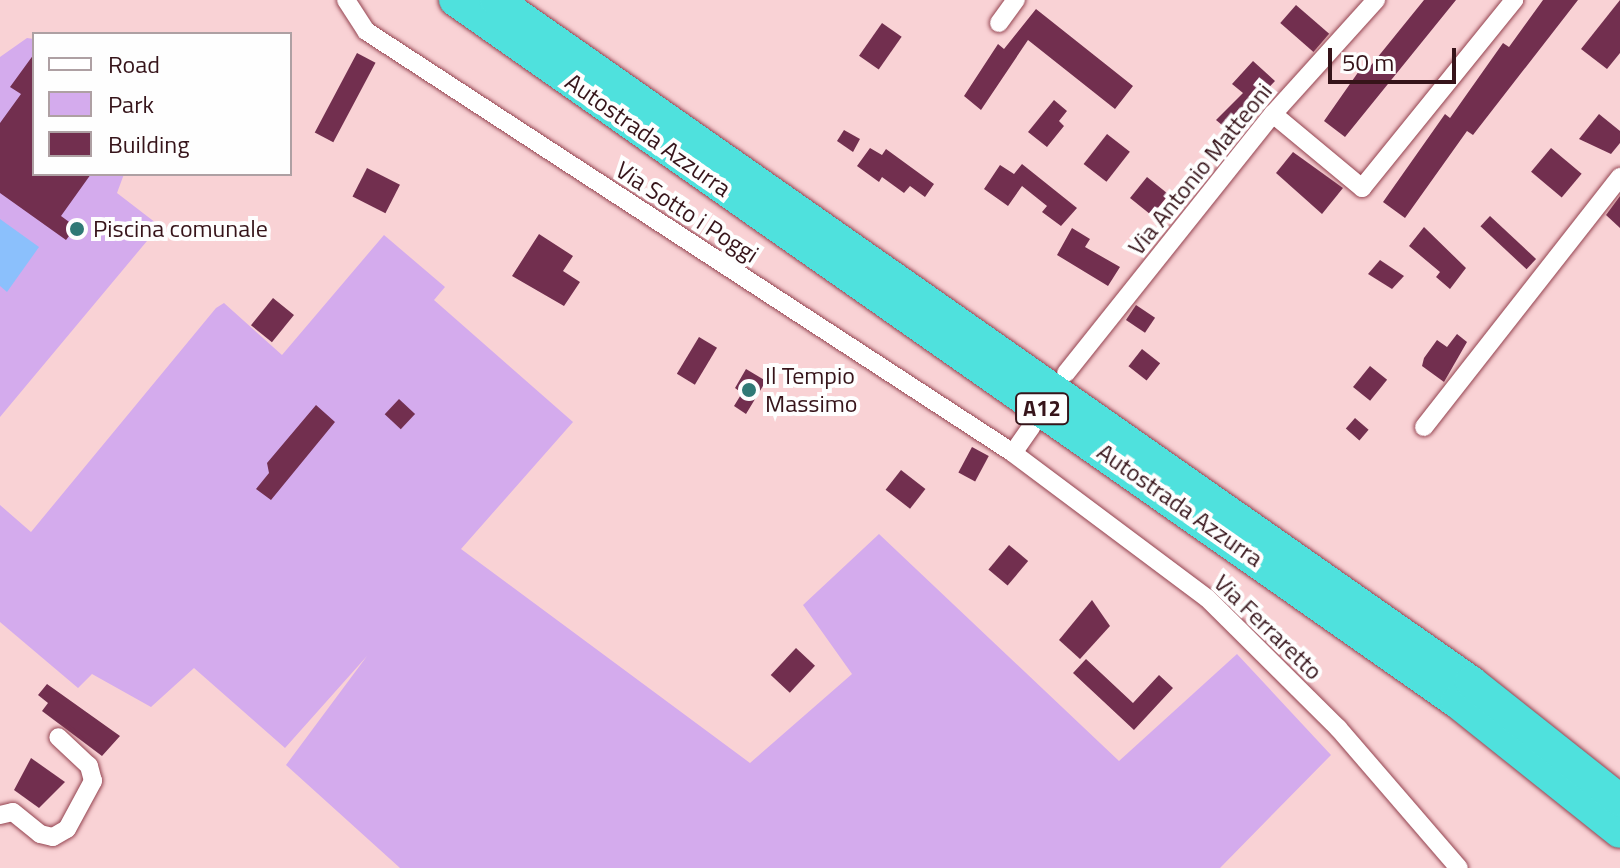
<!DOCTYPE html>
<html>
<head>
<meta charset="utf-8">
<style>
	body { margin:0 }
	#map { position:relative; width:1620px; height:868px; overflow:hidden; background:#f9d2d5; font-family:"Titillium Web",sans-serif }
	div>[style] { position:absolute }
	[style*='--x'] { left:calc(var(--x)*1px); top:calc(var(--y)*1px); width:calc(var(--w)*1px); rotate:calc(var(--a)*1deg) }
	.green>* { inset:0; background:#d4abed }
	.water>* { inset:0; background:#8bc0fc }
	.building>* { inset:0; background:#722f4f; transform-origin:0 0 }
	.roads { filter:drop-shadow(0 0 2px #93424f) drop-shadow(0 0 2px #93424f) }
	.minor>* { height:18px; margin:-9px; padding:0 9px; transform-origin:9px; border-radius:9px; background:#fff }
	.motorway>* { height:32px; margin:-16px; padding:0 16px; transform-origin:16px; border-radius:16px; background:#4fe1dd }
	.dots>* { width:22px; height:22px; translate:-50% -50%; box-sizing:border-box; border:4px solid #fefefe; border-radius:50% }
	span { translate:-50% -50%; white-space:nowrap; text-align:center; line-height:1.15; -webkit-text-stroke:8px #fefefe; paint-order:stroke }
	.shield-label span { padding:2px 6px; background:#fefefe; border:2px solid; border-radius:6px; -webkit-text-stroke-width:0 }
	.shield-label { font-size:22px; color:#36141a; font-weight:700 }
	.street-label { font-size:24px; color:#36141a }
	.poi-label { font-size:24px; color:#36141a }
	.left { translate:0 -50%; text-align:left }
	.legend { position:absolute; left:32px; top:32px; width:260px; height:144px; box-sizing:border-box; background:#fefefe; border:2px solid #aea0a3; margin:0; padding:10px 14px; list-style:none; font-size:24px; color:#36141a }
	.legend li { display:flex; align-items:center; gap:16px; height:40px }
	.legend b { width:40px; border:2px solid #aea0a3 }
	.scale { position:absolute; left:1328px; top:48px; width:128px; height:36px; box-sizing:border-box; border:4px solid #36141a; border-top:0; padding-left:10px; font-size:24px; line-height:28px; white-space:nowrap; color:#36141a; -webkit-text-stroke:6px #fefefe; paint-order:stroke }
</style>
</head>
<body>
<div id="map">
	<div class="green">
		<div style="clip-path:polygon(27px 38px,34px 39px,34px 174px,124px 174px,117px 193px,156px 223px,152px 235px,0 417px,0 57px)"></div>
		<div style="clip-path:polygon(384px 235px,445px 287px,434px 300px,573px 422px,461px 549px,750px 763px,852px 674px,803px 605px,879px 534px,1119px 761px,1237px 654px,1331px 755px,1220px 868px,400px 868px,286px 765px,367px 656px,285px 748px,194px 668px,151px 707px,92px 674px,78px 688px,0 622px,0 505px,31px 532px,216px 308px,224px 303px,282px 355px)"></div>
	</div>
	<div class="water">
		<div style="clip-path:polygon(0 219px,39px 247px,7px 292px,0 286px)"></div>
	</div>
	<div class="building">
		<div style="clip-path:polygon(1424px 0,1456px 0,1345px 137px,1324px 121px,1359px 71px,1364px 74px)"></div>
		<div style="clip-path:polygon(1543px 0,1578px 0,1473px 135px,1467px 131px,1405px 218px,1383px 202px,1445px 114px,1450px 118px,1503px 43px,1509px 47px)"></div>
		<div style="clip-path:polygon(1620px 0,1620px 53px,1607px 69px,1581px 49px)"></div>
		<div style="left:1296px;top:5px;width:44px;height:24px;rotate:41deg"></div>
		<div style="clip-path:polygon(1036px 9px,1133px 86px,1115px 109px,1028px 40px,981px 110px,964px 96px,998px 44px,1004px 49px)"></div>
		<div style="left:882px;top:23px;width:24px;height:40px;rotate:35deg"></div>
		<div style="left:357px;top:53px;width:21px;height:90px;rotate:28deg"></div>
		<div style="clip-path:polygon(34px 54px,34px 174px,91px 174px,61px 216px,76px 227px,66px 240px,0 193px,0 123px,21px 94px,10px 87px)"></div>
		<div style="clip-path:polygon(1253px 61px,1275px 81px,1228px 130px,1216px 120px,1243px 93px,1232px 84px)"></div>
		<div style="clip-path:polygon(1054px 100px,1067px 111px,1059px 121px,1064px 126px,1047px 147px,1028px 132px)"></div>
		<div style="clip-path:polygon(1599px 114px,1620px 131px,1620px 143px,1611px 154px,1579px 139px)"></div>
		<div style="clip-path:polygon(844px 130px,860px 139px,853px 152px,837px 141px)"></div>
		<div style="left:1107px;top:134px;width:29px;height:38px;rotate:38deg"></div>
		<div style="clip-path:polygon(870px 148px,882px 155px,886px 149px,934px 184px,925px 197px,910px 186px,904px 193px,882px 177px,879px 182px,857px 166px)"></div>
		<div style="left:1551px;top:148px;width:40px;height:31px;rotate:40deg"></div>
		<div style="clip-path:polygon(1293px 152px,1343px 188px,1322px 214px,1276px 173px)"></div>
		<div style="clip-path:polygon(1022px 164px,1077px 208px,1061px 226px,1042px 212px,1047px 206px,1022px 186px,1008px 206px,984px 189px,1000px 165px,1014px 174px)"></div>
		<div style="left:367px;top:168px;width:37px;height:32px;rotate:27deg"></div>
		<div style="left:1147px;top:177px;width:28px;height:27px;rotate:39deg"></div>
		<div style="clip-path:polygon(1620px 196px,1620px 228px,1606px 215px)"></div>
		<div style="left:1490px;top:216px;width:63px;height:14px;rotate:43deg"></div>
		<div style="clip-path:polygon(1424px 227px,1466px 268px,1450px 289px,1436px 277px,1440px 272px,1409px 246px)"></div>
		<div style="clip-path:polygon(1072px 228px,1090px 239px,1085px 247px,1120px 267px,1108px 286px,1057px 255px)"></div>
		<div style="clip-path:polygon(539px 234px,573px 256px,563px 271px,580px 282px,564px 306px,512px 276px)"></div>
		<div style="clip-path:polygon(1380px 260px,1404px 276px,1392px 289px,1368px 274px)"></div>
		<div style="left:273px;top:298px;width:27px;height:35px;rotate:39deg"></div>
		<div style="left:1136px;top:305px;width:23px;height:18px;rotate:34deg"></div>
		<div style="clip-path:polygon(1457px 334px,1467px 342px,1444px 382px,1422px 366px,1424px 358px,1437px 340px,1447px 347px)"></div>
		<div style="left:699px;top:337px;width:21px;height:43px;rotate:31deg"></div>
		<div style="left:1142px;top:349px;width:23px;height:22px;rotate:38deg"></div>
		<div style="left:1370px;top:366px;width:22px;height:27px;rotate:39deg"></div>
		<div style="clip-path:polygon(746px 369px,766px 381px,746px 414px,734px 406px,742px 393px,735px 388px)"></div>
		<div style="left:399px;top:399px;width:22px;height:21px;rotate:43deg"></div>
		<div style="clip-path:polygon(316px 405px,335px 422px,271px 500px,256px 489px,269px 473px,267px 463px)"></div>
		<div style="left:1355px;top:418px;width:18px;height:14px;rotate:41deg"></div>
		<div style="left:972px;top:447px;width:19px;height:29px;rotate:28deg"></div>
		<div style="left:901px;top:470px;width:31px;height:25px;rotate:38deg"></div>
		<div style="left:1009px;top:545px;width:25px;height:32px;rotate:40deg"></div>
		<div style="clip-path:polygon(1092px 600px,1110px 626px,1080px 659px,1059px 640px)"></div>
		<div style="left:796px;top:648px;width:26px;height:37px;rotate:43deg"></div>
		<div style="clip-path:polygon(1086px 659px,1133px 703px,1159px 675px,1173px 688px,1134px 730px,1073px 673px)"></div>
		<div style="clip-path:polygon(47px 684px,120px 736px,102px 756px,42px 711px,48px 703px,38px 695px)"></div>
		<div style="clip-path:polygon(31px 758px,65px 782px,39px 808px,14px 790px)"></div>
	</div>
	<div class="roads">
		<div class="minor">
			<div style="--x:346;--y:0;--w:37;--a:57"></div>
			<div style="--x:366;--y:31;--w:772;--a:33.11"></div>
			<div style="--x:1013;--y:453;--w:242;--a:36.8"></div>
			<div style="--x:1207;--y:598;--w:185;--a:44.8"></div>
			<div style="--x:1338;--y:728;--w:185;--a:49.2"></div>
			<div style="--x:999;--y:23;--w:29;--a:-54"></div>
			<div style="--x:1273;--y:114;--w:116;--a:39.7"></div>
			<div style="--x:1362;--y:188;--w:242;--a:-51"></div>
			<div style="--x:1066;--y:373;--w:332;--a:-51.4"></div>
			<div style="--x:1273;--y:114;--w:154;--a:-47.9"></div>
			<div style="--x:1424;--y:427;--w:318;--a:-51.9"></div>
			<div style="--x:1013;--y:453;--w:32;--a:-55"></div>
			<div style="--x:0;--y:815;--w:13;--a:-13"></div>
			<div style="--x:13;--y:812;--w:35;--a:39"></div>
			<div style="--x:40;--y:834;--w:13;--a:13"></div>
			<div style="--x:53;--y:837;--w:16;--a:-30"></div>
			<div style="--x:67;--y:829;--w:55;--a:-61.6"></div>
			<div style="--x:93;--y:781;--w:16;--a:-105"></div>
			<div style="--x:89;--y:766;--w:42;--a:-136.9"></div>
		</div>
		<div class="motorway">
			<div style="--x:455;--y:0;--w:1223;--a:35.02"></div>
			<div style="--x:1457;--y:702;--w:208;--a:38.6"></div>
			<div style="--x:496;--y:0;--w:1190;--a:34.97"></div>
			<div style="--x:1471;--y:682;--w:190;--a:38.4"></div>
		</div>
	</div>
	<div class="dots">
		<div style="left:77px;top:229px;background:#307976"></div>
		<div style="left:749px;top:390px;background:#307976"></div>
	</div>
	<div class="shield-label">
		<span style="left:1042px;top:409px">A12</span>
	</div>
	<div class="street-label">
		<span style="left:648px;top:135px;rotate:35deg">Autostrada Azzurra</span>
		<span style="left:1200px;top:169px;rotate:-51deg">Via Antonio Matteoni</span>
		<span style="left:687px;top:212px;rotate:33deg">Via Sotto i Poggi</span>
		<span style="left:1180px;top:505px;rotate:35deg">Autostrada Azzurra</span>
		<span style="left:1268px;top:627px;rotate:44deg">Via Ferraretto</span>
	</div>
	<div class="poi-label">
		<span class="left" style="left:93px;top:229px">Piscina comunale</span>
		<span class="left" style="left:765px;top:390px">Il Tempio<br>Massimo</span>
	</div>
	<ul class="legend">
	<li><b style="height:10px;background:#fff"></b>Road</li>
	<li><b style="height:22px;background:#d4abed"></b>Park</li>
	<li><b style="height:22px;background:#722f4f"></b>Building</li>
	</ul>
	<div class="scale">50 m</div>
</div>
</body>
</html>
